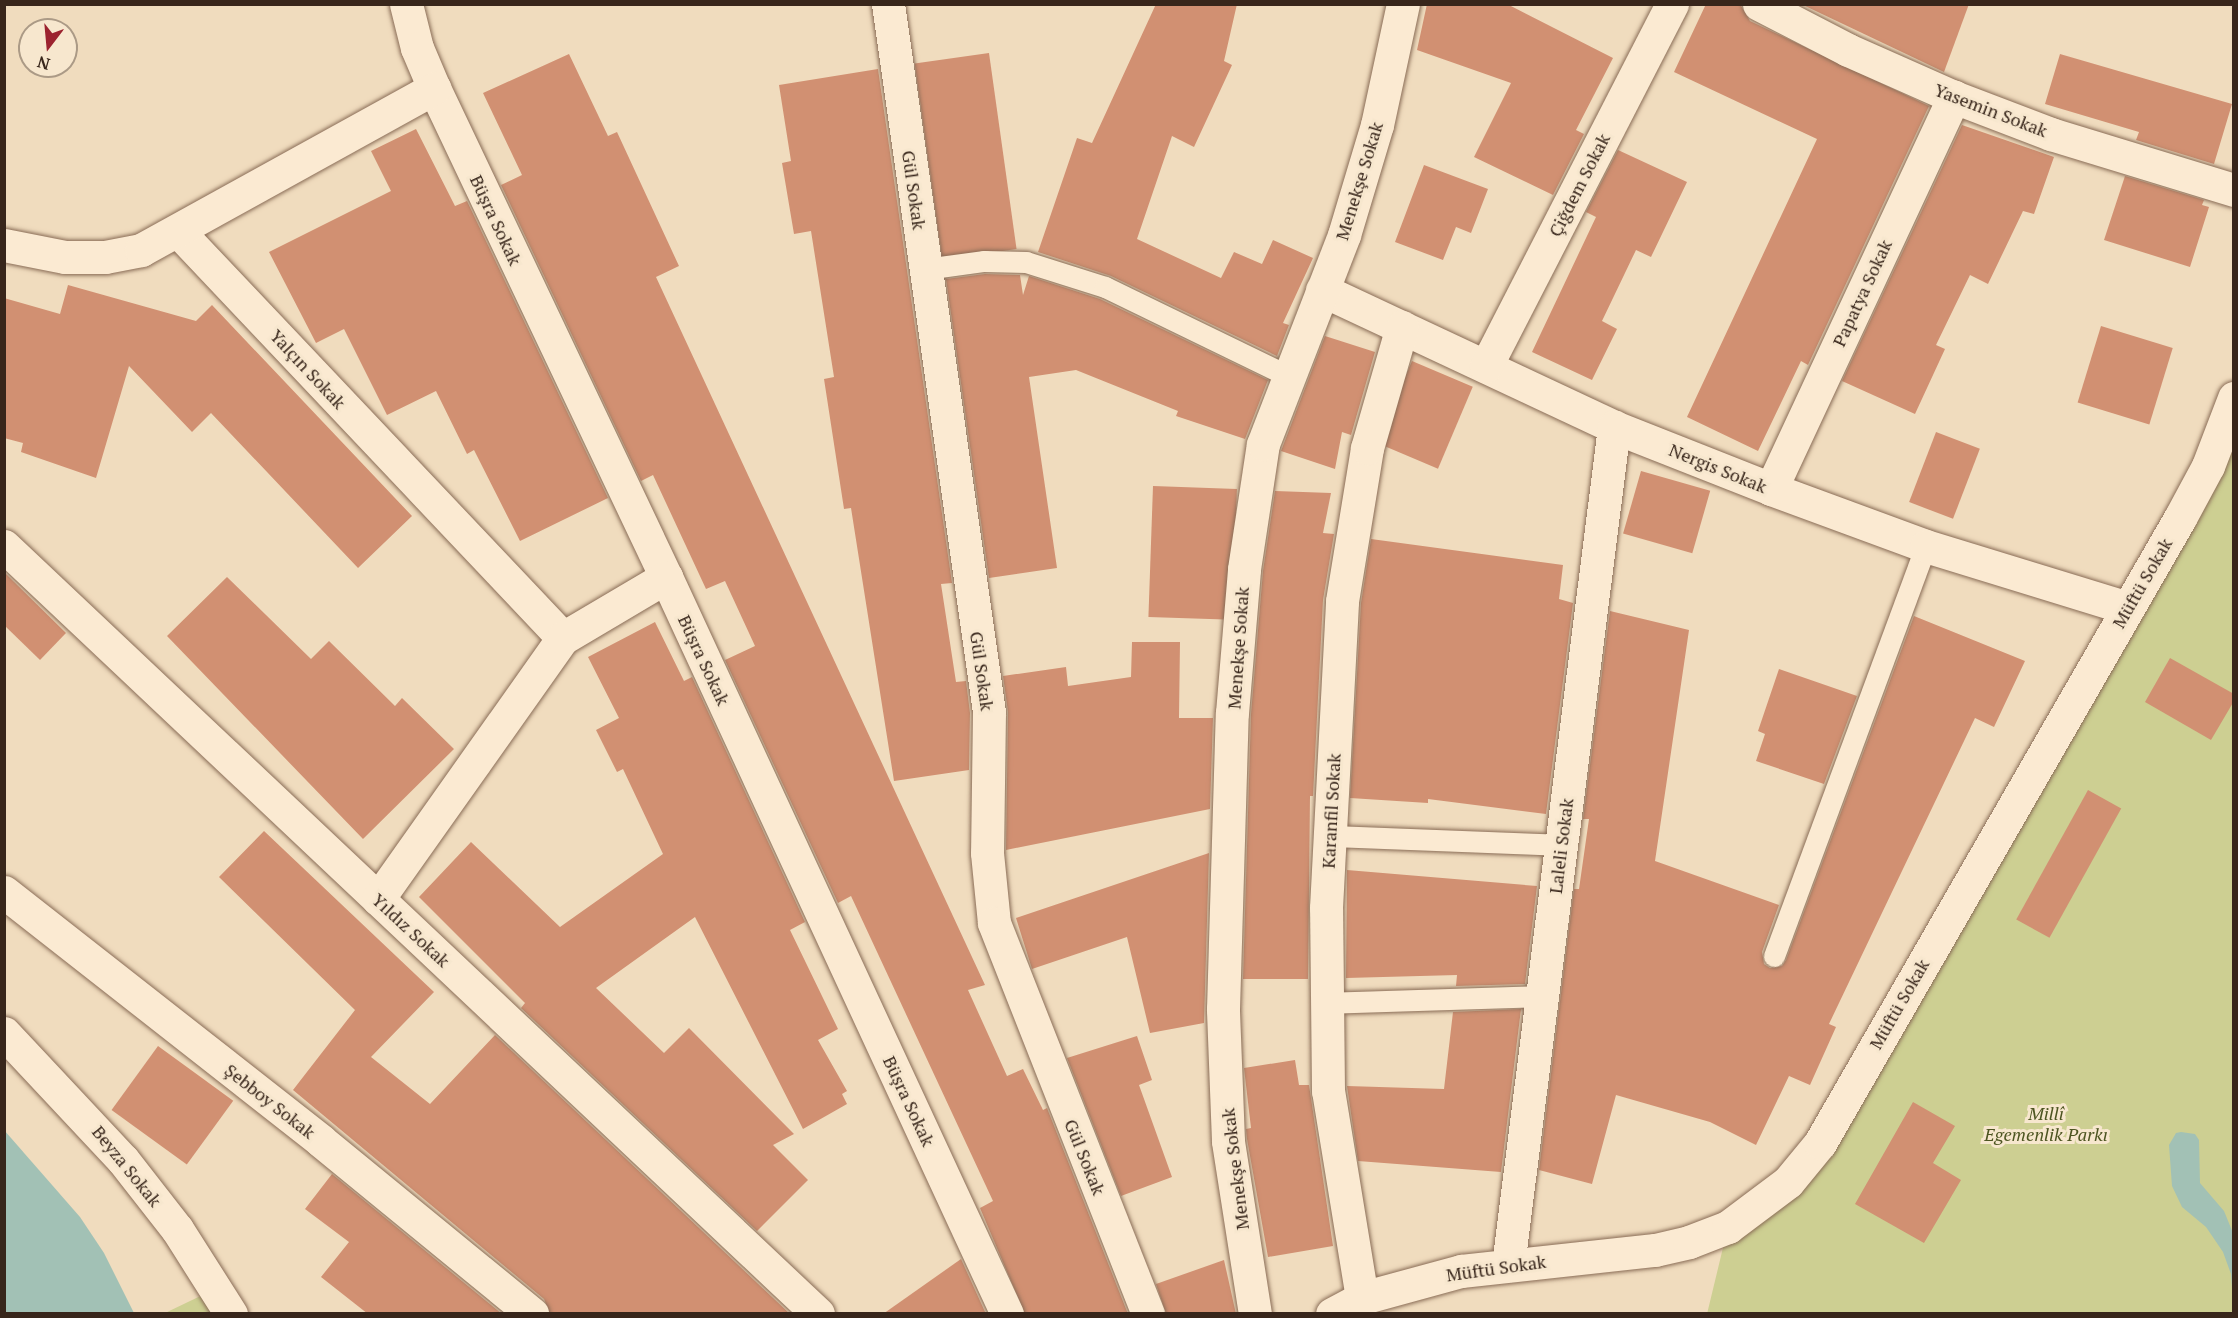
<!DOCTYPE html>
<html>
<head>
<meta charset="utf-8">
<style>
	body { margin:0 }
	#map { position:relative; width:2238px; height:1318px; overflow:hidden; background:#f0dcbe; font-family:"PT Serif",serif }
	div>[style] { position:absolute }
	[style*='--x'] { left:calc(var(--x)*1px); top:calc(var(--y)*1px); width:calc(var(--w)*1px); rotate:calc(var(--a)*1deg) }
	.green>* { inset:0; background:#cdcf92 }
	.water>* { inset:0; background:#a2c1b5 }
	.building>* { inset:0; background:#d19072; transform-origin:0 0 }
	.roads { filter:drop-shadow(0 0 2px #896c56) drop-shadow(0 0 2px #896c56) }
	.service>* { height:21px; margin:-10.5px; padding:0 10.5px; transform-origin:10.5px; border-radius:10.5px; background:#fbead2 }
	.minor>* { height:33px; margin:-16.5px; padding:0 16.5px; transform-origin:16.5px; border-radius:16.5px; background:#fbead2 }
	span { translate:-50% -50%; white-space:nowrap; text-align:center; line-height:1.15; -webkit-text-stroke:6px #f7e7ce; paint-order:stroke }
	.street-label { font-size:18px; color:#38261b }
	.park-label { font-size:18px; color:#4d5521; font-style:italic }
	.frame { position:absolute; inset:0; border:6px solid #38261b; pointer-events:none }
	.north { position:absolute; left:18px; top:18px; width:60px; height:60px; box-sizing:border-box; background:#f7e7ce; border:2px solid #ab9a86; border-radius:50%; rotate:196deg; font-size:16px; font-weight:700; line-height:24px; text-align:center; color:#38261b }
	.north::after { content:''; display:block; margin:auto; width:21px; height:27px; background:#9c232f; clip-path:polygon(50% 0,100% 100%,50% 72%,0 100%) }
</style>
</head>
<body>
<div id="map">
	<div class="green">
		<div style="clip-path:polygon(2233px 398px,2233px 1313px,1707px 1314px,1728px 1227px,1788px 1182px)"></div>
		<div style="clip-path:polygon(215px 1289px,231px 1314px,163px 1314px)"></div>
	</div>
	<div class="water">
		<div style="clip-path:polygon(4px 1130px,80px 1217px,104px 1253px,134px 1313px,5px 1313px)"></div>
		<div style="clip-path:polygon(2181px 1132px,2195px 1134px,2199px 1140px,2200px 1183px,2224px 1211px,2233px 1233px,2233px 1302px,2231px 1274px,2223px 1252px,2206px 1227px,2182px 1207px,2172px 1186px,2169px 1145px,2176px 1133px)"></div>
	</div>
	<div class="building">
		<div style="clip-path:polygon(1156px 4px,1237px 4px,1224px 61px,1232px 65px,1194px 147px,1172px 136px,1137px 239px,1221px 278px,1234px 252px,1262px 264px,1273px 240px,1313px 258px,1283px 323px,1289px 325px,1277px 356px,1111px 276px,1038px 252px,1077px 138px,1092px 143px)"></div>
		<div style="clip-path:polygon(1427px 4px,1507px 4px,1613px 58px,1576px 130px,1584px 134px,1553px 195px,1474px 157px,1511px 83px,1417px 50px)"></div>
		<div style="clip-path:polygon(1706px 4px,1740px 4px,1750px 21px,1929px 106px,1808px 365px,1801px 361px,1758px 451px,1687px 417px,1817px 139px,1674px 72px)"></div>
		<div style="clip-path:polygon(1801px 4px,1969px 4px,1944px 72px)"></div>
		<div style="left:989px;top:53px;width:198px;height:75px;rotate:82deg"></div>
		<div style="clip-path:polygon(569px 54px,608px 136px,617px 132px,679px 266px,656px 277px,985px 985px,968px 990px,1007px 1076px,1023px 1069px,1043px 1110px,1047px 1108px,1128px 1314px,1025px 1314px,980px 1208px,993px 1201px,851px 896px,838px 903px,725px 660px,755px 646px,725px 581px,706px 589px,653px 475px,641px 481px,501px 185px,522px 175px,483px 93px)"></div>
		<div style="clip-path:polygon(2060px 54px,2232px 104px,2214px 164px,2136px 140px,2139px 132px,2045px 104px)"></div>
		<div style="clip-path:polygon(878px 69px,952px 583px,941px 584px,956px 682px,966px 681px,970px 713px,969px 770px,894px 781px,851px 508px,844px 509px,824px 379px,834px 377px,811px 231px,794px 234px,782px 163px,791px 161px,779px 85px)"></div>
		<div style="clip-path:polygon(1962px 125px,2054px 157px,2034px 214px,2023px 211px,1988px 284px,1970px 275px,1936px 345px,1945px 349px,1915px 414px,1842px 381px)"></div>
		<div style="clip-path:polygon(416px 129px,455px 206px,467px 201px,608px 498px,520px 541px,474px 450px,467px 454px,436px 391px,387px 415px,344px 329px,316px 343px,269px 252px,391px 191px,371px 151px)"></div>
		<div style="clip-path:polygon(1618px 150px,1687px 182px,1651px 257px,1636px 250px,1602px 321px,1617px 329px,1592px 380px,1532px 352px,1596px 217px,1586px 212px)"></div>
		<div style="clip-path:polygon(1424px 165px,1488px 189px,1471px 233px,1456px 227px,1443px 260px,1395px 242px)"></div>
		<div style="clip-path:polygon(2125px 176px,2204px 200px,2202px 205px,2209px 207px,2190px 267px,2104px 240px)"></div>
		<div style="clip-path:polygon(985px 274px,1020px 275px,1023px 295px,1029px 276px,1100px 299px,1268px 380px,1245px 439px,1176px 416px,1178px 411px,1076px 370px,1029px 377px,1057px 568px,989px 578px,946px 279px)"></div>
		<div style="clip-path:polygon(68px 285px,196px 321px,212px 305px,412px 516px,358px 568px,211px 413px,192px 432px,129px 366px,96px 478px,21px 452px,23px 443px,4px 438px,4px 298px,60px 314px)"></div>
		<div style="left:2101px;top:326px;width:75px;height:80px;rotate:17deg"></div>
		<div style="clip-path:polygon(1325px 336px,1375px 352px,1351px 435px,1342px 432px,1335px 469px,1281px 451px)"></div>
		<div style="left:1412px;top:361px;width:66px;height:89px;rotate:23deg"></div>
		<div style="left:1936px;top:432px;width:47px;height:75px;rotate:21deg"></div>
		<div style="left:1641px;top:471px;width:72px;height:65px;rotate:16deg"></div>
		<div style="left:1153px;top:486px;width:84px;height:131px;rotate:2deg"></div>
		<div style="clip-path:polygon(1275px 491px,1331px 493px,1323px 533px,1334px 534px,1323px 600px,1313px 796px,1310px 796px,1308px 979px,1243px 979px,1251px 714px,1263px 571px)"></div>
		<div style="clip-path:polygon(1371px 539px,1563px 565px,1559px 599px,1573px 603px,1546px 814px,1428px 799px,1428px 803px,1350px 798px,1361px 603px)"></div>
		<div style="clip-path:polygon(4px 572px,66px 633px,40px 660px,4px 625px)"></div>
		<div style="clip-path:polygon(227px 577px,311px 659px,329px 641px,395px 706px,402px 698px,454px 749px,363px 839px,167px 636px)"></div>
		<div style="clip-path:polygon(1610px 611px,1689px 630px,1655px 861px,1779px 905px,1762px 952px,1764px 964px,1770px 968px,1782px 966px,1786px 960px,1914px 616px,2025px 661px,1994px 727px,1975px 718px,1829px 1024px,1836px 1027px,1810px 1085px,1789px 1076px,1756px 1145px,1710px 1122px,1616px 1095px,1592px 1184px,1539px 1170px,1574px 889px,1579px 889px,1589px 819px,1583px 819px)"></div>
		<div style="clip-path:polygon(655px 622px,684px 681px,692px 677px,805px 922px,790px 930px,838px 1029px,818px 1040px,847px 1091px,842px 1094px,847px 1104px,803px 1129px,695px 917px,596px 988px,664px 1053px,689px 1028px,794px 1134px,773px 1145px,808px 1180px,757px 1231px,521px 1008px,525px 1003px,419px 897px,471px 842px,560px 927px,663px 854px,623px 769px,617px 772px,596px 730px,619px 718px,588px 657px)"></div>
		<div style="clip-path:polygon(1132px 642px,1180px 642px,1179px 718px,1213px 718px,1210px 809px,1006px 850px,1008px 712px,1003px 676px,1066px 667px,1068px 686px,1131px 677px)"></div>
		<div style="clip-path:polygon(2170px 658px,2234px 694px,2234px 701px,2211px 740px,2145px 702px)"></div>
		<div style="clip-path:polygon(1779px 669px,1857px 696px,1824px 784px,1756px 761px,1765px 734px,1758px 731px)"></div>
		<div style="left:2088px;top:790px;width:38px;height:148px;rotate:29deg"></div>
		<div style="clip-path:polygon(264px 831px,434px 992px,371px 1057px,430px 1104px,495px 1035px,790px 1314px,550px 1314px,544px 1299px,293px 1090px,355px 1010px,219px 877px)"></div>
		<div style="clip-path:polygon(1209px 853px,1204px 1023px,1150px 1033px,1127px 937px,1032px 969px,1016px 918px)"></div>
		<div style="clip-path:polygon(1347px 870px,1537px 886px,1525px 984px,1456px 986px,1457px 975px,1346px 978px)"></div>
		<div style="clip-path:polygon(1521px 1009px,1501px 1172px,1358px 1161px,1347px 1086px,1444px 1089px,1453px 1012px)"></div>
		<div style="clip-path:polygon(1137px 1036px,1152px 1080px,1139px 1085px,1172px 1177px,1121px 1196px,1067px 1058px)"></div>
		<div style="left:158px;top:1046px;width:93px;height:79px;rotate:36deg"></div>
		<div style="clip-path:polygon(1295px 1060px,1299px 1085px,1309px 1085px,1333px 1246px,1268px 1257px,1247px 1139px,1246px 1129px,1251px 1128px,1244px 1068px)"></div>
		<div style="clip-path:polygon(1913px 1102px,1955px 1126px,1933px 1163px,1961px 1180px,1924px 1243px,1855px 1204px)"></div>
		<div style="clip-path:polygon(332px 1174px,502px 1314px,368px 1314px,321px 1277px,349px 1242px,305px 1209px)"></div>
		<div style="clip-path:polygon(961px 1259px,986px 1314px,883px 1314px)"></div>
		<div style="clip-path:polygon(1224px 1260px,1236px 1314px,1166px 1314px,1156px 1284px)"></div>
	</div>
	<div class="roads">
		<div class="service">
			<div style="--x:925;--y:269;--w:60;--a:-7.7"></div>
			<div style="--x:984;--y:261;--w:42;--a:1.4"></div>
			<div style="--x:1026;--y:262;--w:83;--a:17.6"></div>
			<div style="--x:1105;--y:287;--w:203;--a:25.9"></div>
			<div style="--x:1330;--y:836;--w:231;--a:2.2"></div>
			<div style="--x:1774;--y:956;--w:437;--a:-69.7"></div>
			<div style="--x:1325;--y:1003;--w:217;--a:-1.8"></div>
		</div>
		<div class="minor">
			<div style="--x:406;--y:4;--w:45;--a:76"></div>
			<div style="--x:417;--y:48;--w:43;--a:67"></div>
			<div style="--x:434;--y:88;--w:541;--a:64.62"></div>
			<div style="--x:666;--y:577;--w:812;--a:65.17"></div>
			<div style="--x:888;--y:4;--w:715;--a:81.88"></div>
			<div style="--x:989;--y:712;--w:141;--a:90.8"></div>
			<div style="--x:987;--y:853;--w:70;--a:84.3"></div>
			<div style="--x:994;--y:923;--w:420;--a:68.5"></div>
			<div style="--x:1759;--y:4;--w:100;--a:27.3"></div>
			<div style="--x:1848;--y:50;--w:116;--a:23.9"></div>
			<div style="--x:1954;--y:97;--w:104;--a:20.9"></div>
			<div style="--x:2051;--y:134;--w:191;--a:17"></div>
			<div style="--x:178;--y:231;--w:560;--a:46.59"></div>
			<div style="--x:4;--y:245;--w:62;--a:11.1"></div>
			<div style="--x:65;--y:257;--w:40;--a:0"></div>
			<div style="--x:105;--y:257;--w:37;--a:-11"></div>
			<div style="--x:141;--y:250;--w:335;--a:-28.9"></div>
			<div style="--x:1322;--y:290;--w:323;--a:25.1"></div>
			<div style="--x:1614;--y:427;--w:169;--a:21.5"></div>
			<div style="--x:1771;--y:489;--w:165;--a:20.2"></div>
			<div style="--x:1926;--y:546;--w:211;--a:17.1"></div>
			<div style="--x:1486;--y:366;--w:407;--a:-62.8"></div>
			<div style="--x:1771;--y:489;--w:433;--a:-65"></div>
			<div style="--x:4;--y:546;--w:1119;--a:43.33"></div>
			<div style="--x:4;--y:892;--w:403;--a:38.1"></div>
			<div style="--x:321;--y:1141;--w:273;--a:39.3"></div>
			<div style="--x:378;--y:899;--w:320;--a:-54.7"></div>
			<div style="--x:563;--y:638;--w:120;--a:-30.6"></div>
			<div style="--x:4;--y:1033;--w:174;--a:46.9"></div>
			<div style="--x:123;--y:1160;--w:88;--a:52"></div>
			<div style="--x:177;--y:1229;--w:101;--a:57.6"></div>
			<div style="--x:1508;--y:1265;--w:845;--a:-82.79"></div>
			<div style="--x:1362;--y:1298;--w:210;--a:-99.3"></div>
			<div style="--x:1328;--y:1091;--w:183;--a:-90.6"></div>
			<div style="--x:1326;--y:908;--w:307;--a:-87"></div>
			<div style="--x:1342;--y:601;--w:155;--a:-80.7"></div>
			<div style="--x:1367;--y:448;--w:126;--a:-73.9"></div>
			<div style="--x:1255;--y:1314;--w:175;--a:-98.9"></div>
			<div style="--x:1228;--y:1141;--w:132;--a:-92.2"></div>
			<div style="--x:1223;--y:1009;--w:296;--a:-88.3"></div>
			<div style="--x:1232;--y:713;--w:144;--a:-85.2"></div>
			<div style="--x:1244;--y:569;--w:126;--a:-81.4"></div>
			<div style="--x:1263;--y:444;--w:224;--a:-68.8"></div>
			<div style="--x:1344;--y:235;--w:115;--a:-73.3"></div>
			<div style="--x:1377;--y:125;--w:124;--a:-77.9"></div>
			<div style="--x:1332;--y:1314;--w:34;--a:-28"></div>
			<div style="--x:1362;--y:1298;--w:103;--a:-15.3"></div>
			<div style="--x:1461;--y:1271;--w:195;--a:-6.2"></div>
			<div style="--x:1655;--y:1250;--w:35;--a:-13"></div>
			<div style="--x:1689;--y:1242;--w:42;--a:-21"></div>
			<div style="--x:1728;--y:1227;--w:75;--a:-36.9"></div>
			<div style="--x:1788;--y:1182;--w:50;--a:-50.6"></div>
			<div style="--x:1820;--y:1143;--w:721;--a:-60.06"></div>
			<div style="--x:2180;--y:518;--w:59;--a:-61.7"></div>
			<div style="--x:2208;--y:466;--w:73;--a:-69.1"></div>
		</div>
	</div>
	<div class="street-label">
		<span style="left:1991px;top:110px;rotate:21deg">Yasemin Sokak</span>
		<span style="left:1359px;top:181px;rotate:-73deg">Menekşe Sokak</span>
		<span style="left:1579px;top:185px;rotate:-63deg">Çiğdem Sokak</span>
		<span style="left:914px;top:190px;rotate:82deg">Gül Sokak</span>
		<span style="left:496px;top:220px;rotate:65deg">Büşra Sokak</span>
		<span style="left:1862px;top:293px;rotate:-65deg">Papatya Sokak</span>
		<span style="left:308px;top:369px;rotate:47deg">Yalçın Sokak</span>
		<span style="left:1718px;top:468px;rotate:22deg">Nergis Sokak</span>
		<span style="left:2142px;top:583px;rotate:-60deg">Müftü Sokak</span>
		<span style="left:1238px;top:648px;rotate:-86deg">Menekşe Sokak</span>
		<span style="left:704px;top:660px;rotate:65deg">Büşra Sokak</span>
		<span style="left:982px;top:671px;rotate:82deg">Gül Sokak</span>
		<span style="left:1331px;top:811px;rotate:-87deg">Karanfil Sokak</span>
		<span style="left:1561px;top:846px;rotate:-83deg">Laleli Sokak</span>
		<span style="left:411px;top:930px;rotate:43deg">Yıldız Sokak</span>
		<span style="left:1899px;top:1004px;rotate:-60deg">Müftü Sokak</span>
		<span style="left:270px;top:1101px;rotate:38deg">Şebboy Sokak</span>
		<span style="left:909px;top:1101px;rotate:65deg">Büşra Sokak</span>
		<span style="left:1085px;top:1157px;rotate:68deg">Gül Sokak</span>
		<span style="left:127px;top:1166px;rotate:51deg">Beyza Sokak</span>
		<span style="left:1235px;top:1169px;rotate:-97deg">Menekşe Sokak</span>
		<span style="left:1496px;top:1268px;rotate:-8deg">Müftü Sokak</span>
	</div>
	<div class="park-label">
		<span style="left:2046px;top:1124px">Millî<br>Egemenlik Parkı</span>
	</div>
	<div class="frame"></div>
	<div class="north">N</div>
</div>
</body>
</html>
